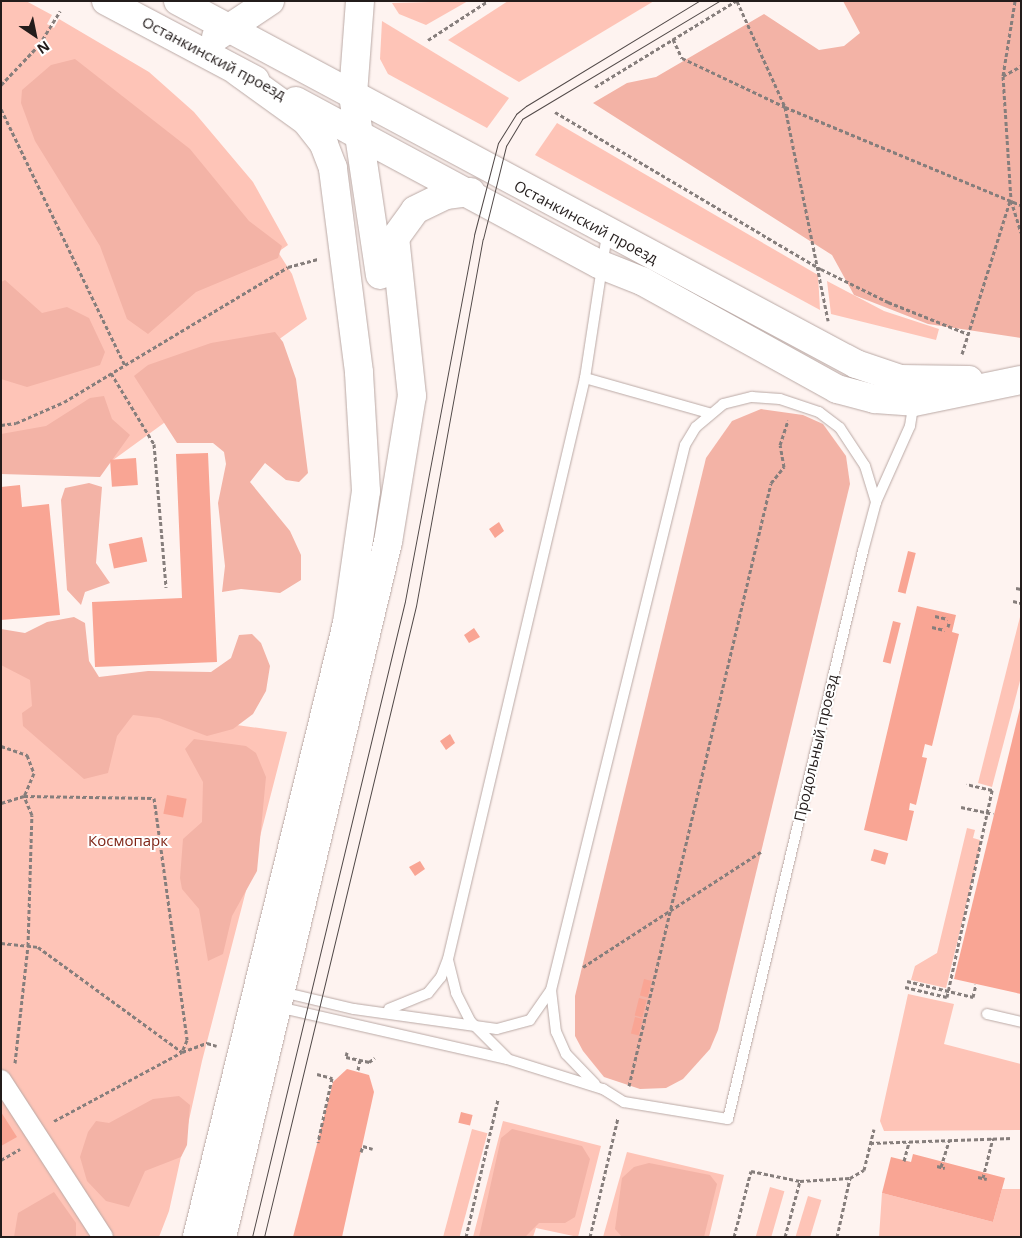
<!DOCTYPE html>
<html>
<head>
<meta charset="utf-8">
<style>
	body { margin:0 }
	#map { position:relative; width:1022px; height:1238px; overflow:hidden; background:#fef3f0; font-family:"Open Sans",sans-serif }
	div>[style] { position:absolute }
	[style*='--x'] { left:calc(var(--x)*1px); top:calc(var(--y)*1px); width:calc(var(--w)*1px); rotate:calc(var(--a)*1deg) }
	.green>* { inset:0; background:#fec4b7; transform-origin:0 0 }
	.forest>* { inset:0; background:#f3b3a6 }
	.building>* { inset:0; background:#f9a594; transform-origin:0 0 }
	.path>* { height:3px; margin-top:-1.5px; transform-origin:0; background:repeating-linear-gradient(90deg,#867e7c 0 4px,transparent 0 6.5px) }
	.roads { filter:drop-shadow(0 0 1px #baa9a5) drop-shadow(0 0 1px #baa9a5) }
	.lane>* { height:10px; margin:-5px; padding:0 5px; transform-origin:5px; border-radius:5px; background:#fff }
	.street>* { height:20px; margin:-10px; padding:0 10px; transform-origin:10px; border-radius:10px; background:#fff }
	.secondary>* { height:28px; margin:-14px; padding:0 14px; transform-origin:14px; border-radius:14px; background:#fff }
	.tram>* { height:1px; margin:-0.5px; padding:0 0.5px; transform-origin:0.5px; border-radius:0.5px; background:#504847 }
	span { translate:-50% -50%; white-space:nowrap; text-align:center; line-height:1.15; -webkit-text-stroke:4px #fff; paint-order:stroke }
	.street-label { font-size:15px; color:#231c1b }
	.park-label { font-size:15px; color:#7f2516 }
	.frame { position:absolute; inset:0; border:2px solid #231c1b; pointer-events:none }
	.north { position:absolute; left:10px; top:10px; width:50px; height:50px; -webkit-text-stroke:4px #fff; paint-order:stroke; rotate:146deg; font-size:14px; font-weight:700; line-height:20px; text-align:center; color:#231c1b }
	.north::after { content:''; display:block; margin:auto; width:18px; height:22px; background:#231c1b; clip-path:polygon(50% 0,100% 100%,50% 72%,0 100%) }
</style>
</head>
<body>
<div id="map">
	<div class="green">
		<div style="clip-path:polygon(1px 1px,26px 1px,52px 15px,47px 24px,54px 28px,59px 19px,149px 72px,194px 112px,253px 182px,288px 245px,278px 252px,292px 274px,307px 319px,109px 463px,1px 470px)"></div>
		<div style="clip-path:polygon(468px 1px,426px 25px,399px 14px,392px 3px)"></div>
		<div style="clip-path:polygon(508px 1px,654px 1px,519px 82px,448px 40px)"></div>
		<div style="clip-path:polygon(382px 21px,509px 98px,487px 128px,388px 74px,380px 59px)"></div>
		<div style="clip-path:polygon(557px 123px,818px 275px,820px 310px,535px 155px)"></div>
		<div style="clip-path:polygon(827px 281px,884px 311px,939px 329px,936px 340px,831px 314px)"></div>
		<div style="clip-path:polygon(1021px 613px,1021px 677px,992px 787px,978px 783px)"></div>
		<div style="clip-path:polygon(1px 651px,88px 704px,287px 732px,202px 1061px,169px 1211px,159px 1237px,1px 1237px)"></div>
		<div style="clip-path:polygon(967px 828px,975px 830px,973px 838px,980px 840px,979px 853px,946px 988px,911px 980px,915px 966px,937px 953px)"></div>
		<div style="clip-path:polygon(908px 994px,954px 1004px,944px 1044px,1021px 1064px,1021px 1130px,884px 1131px,880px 1121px)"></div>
		<div style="clip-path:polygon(503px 1121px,601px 1146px,578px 1237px,536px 1228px,533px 1237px,473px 1237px)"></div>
		<div style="left:472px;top:1129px;width:16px;height:111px;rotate:15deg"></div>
		<div style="clip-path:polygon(627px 1152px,724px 1175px,709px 1237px,603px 1237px)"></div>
		<div style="left:770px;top:1187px;width:15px;height:51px;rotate:16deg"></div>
		<div style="clip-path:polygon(1002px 1189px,1021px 1189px,1021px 1237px,879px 1237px,882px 1193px,993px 1222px)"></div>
		<div style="left:808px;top:1196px;width:14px;height:42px;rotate:17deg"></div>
	</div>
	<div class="forest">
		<div style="clip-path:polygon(843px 1px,1021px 1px,1021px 338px,928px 324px,854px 295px,832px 255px,593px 103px,627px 83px,656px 77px,764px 14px,819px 50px,844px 46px,860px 33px)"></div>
		<div style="clip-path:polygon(75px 59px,190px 149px,249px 221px,282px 246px,278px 258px,196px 292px,148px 334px,127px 319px,100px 246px,35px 141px,21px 103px,22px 90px,51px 65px)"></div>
		<div style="clip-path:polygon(5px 280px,42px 313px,67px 307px,89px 318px,105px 352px,100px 365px,27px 387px,1px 379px,1px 282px)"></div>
		<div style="clip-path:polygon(275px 332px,283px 342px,296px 379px,308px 473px,299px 482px,286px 480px,265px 463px,250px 482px,290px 531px,301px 555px,301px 580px,280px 593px,241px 589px,222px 592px,225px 566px,218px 503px,226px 464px,224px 452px,213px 443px,177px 443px,134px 376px,148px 365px,211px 343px)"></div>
		<div style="clip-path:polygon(104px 396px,112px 419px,130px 435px,100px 477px,1px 474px,1px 434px,46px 426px,90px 398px)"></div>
		<div style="clip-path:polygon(761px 409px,803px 415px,823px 424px,846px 456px,850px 484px,718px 1030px,710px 1049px,683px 1079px,666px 1088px,640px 1089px,604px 1077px,583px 1051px,575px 1036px,575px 996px,706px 458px,732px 421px)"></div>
		<div style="clip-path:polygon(89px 483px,102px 487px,96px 563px,110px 583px,85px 592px,81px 605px,67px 590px,61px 500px,65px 488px)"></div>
		<div style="clip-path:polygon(74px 617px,85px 623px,89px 661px,99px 677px,148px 671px,211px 672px,231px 658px,239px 635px,252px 634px,261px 643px,270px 666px,266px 691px,253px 714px,233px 729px,207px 736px,159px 718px,133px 715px,117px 736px,108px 773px,84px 779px,23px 726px,22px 713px,32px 706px,30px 680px,1px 665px,1px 629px,25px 633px,47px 622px)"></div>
		<div style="clip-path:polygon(194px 739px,246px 746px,256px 753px,266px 777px,257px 871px,232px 916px,223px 954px,208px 961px,199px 909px,182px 889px,180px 878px,183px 839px,202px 822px,203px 782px,185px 749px)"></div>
		<div style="clip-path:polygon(179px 1096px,190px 1105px,187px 1145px,181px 1157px,145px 1171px,129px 1207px,106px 1201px,87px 1181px,80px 1157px,88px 1132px,96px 1121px,109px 1123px,153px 1099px)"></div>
		<div style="clip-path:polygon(512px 1129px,582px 1146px,590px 1159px,575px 1217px,565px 1223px,539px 1223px,525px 1237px,479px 1237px,501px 1138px)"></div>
		<div style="clip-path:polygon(649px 1163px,710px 1175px,717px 1184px,704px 1237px,622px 1237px,615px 1229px,622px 1178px,634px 1167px)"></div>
		<div style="clip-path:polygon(54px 1192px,76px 1223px,76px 1236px,14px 1237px,18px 1213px)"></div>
	</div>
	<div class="building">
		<div style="clip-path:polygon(208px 453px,217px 662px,95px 667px,92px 602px,182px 598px,176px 454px)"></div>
		<div style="left:136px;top:458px;width:27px;height:26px;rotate:86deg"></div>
		<div style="clip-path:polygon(20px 485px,22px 507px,49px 504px,60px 615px,1px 620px,1px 487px)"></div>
		<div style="clip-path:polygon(499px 522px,504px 531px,495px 538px,489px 529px)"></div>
		<div style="left:142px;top:537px;width:25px;height:34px;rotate:78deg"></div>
		<div style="left:908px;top:551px;width:8px;height:42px;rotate:14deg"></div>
		<div style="clip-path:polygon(917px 606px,956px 615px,952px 632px,959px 634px,932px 746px,925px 744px,922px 757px,927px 758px,916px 805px,910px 803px,909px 810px,914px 811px,907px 841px,864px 830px)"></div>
		<div style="left:893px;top:621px;width:8px;height:42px;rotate:14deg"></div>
		<div style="clip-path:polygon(474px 628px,480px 637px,469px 643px,464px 635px)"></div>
		<div style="clip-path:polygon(1021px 704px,1021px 994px,954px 979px)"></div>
		<div style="clip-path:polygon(450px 734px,455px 743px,446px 750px,440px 741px)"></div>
		<div style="left:167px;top:795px;width:20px;height:19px;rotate:11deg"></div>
		<div style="left:874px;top:849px;width:15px;height:12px;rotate:16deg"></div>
		<div style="clip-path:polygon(420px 861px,425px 869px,415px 876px,409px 867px)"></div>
		<div style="left:644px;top:979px;width:8px;height:17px;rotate:14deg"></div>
		<div style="left:639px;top:998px;width:8px;height:18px;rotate:14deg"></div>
		<div style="left:635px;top:1017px;width:8px;height:17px;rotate:14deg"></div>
		<div style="clip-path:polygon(347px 1069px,369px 1075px,374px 1092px,342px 1237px,293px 1237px,333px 1082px)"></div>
		<div style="clip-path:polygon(1px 1112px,17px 1137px,1px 1146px)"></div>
		<div style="left:461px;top:1112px;width:12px;height:11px;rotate:14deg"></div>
		<div style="clip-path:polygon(913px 1154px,1005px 1178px,993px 1222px,882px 1193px,891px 1157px,911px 1162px)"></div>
	</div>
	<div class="path">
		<div style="--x:737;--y:1;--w:116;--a:65.6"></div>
		<div style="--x:785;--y:107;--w:218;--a:78.6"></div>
		<div style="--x:1015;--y:1;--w:76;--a:99.1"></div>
		<div style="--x:1003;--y:76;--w:124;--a:86.3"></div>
		<div style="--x:1011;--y:200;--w:34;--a:73"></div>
		<div style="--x:673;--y:39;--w:21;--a:65"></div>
		<div style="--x:682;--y:58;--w:114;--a:25.4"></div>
		<div style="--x:785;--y:107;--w:256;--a:22.6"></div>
		<div style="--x:428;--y:40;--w:72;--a:-33"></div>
		<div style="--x:1003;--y:76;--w:21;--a:-29"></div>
		<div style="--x:1;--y:85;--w:55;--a:-46.5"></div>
		<div style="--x:39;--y:45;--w:40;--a:-58"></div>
		<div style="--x:595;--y:87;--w:165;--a:-31.4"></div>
		<div style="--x:1;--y:109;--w:284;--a:64.2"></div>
		<div style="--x:125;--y:365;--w:190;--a:-31"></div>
		<div style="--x:288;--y:267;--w:31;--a:-15"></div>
		<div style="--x:555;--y:112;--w:309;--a:30.6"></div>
		<div style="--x:821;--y:269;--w:75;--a:26.2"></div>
		<div style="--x:888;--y:302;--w:86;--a:21.8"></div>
		<div style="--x:962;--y:354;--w:160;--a:-72.6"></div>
		<div style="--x:111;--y:373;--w:83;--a:58.8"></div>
		<div style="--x:154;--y:444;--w:144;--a:85.2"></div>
		<div style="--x:1;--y:425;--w:15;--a:-8"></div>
		<div style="--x:16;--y:423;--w:52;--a:-23.6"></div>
		<div style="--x:64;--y:402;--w:71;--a:-31.2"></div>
		<div style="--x:1016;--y:588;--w:5;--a:11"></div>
		<div style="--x:1013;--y:601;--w:8;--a:14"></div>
		<div style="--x:935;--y:616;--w:13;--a:13"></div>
		<div style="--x:932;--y:627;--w:13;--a:13"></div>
		<div style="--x:948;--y:627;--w:4;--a:-76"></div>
		<div style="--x:1;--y:746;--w:28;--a:19"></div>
		<div style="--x:27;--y:755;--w:19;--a:69"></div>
		<div style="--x:34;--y:773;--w:25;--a:113"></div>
		<div style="--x:24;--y:796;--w:24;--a:163"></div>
		<div style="--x:961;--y:807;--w:33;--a:12"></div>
		<div style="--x:1;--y:943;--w:37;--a:6"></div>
		<div style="--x:38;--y:947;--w:178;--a:36.1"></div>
		<div style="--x:583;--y:967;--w:212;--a:-32.9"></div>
		<div style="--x:907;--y:981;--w:68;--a:13.6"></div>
		<div style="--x:973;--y:997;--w:13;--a:-77"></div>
		<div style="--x:905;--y:987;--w:43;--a:13.4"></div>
		<div style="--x:947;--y:997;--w:212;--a:-77.7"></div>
		<div style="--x:992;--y:790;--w:26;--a:-167"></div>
		<div style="--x:347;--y:1052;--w:5;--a:101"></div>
		<div style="--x:346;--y:1057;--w:24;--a:12"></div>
		<div style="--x:369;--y:1062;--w:7;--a:-34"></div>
		<div style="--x:15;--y:1063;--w:118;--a:-83.7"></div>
		<div style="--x:28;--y:946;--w:131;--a:-88.3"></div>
		<div style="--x:32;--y:815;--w:21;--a:-113"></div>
		<div style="--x:24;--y:796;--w:130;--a:0.9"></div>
		<div style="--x:154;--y:798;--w:244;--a:82.2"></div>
		<div style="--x:187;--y:1040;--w:13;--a:113"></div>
		<div style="--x:358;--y:1070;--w:10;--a:-79"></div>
		<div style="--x:317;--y:1074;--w:16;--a:15"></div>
		<div style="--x:332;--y:1078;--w:66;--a:102.3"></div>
		<div style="--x:629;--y:1086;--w:619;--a:-76.75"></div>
		<div style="--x:771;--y:483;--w:21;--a:-51"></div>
		<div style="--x:784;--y:467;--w:22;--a:-100"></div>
		<div style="--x:780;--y:445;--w:26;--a:-72"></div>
		<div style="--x:54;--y:1121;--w:145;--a:-28.3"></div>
		<div style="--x:182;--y:1052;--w:27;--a:-20"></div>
		<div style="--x:207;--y:1043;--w:10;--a:17"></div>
		<div style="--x:870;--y:1143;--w:142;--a:-2"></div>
		<div style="--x:361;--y:1152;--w:6;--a:-72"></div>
		<div style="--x:363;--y:1146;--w:10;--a:17"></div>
		<div style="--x:1;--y:1160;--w:22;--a:-30"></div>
		<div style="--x:904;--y:1161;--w:20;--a:-75"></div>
		<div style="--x:937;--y:1166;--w:8;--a:14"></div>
		<div style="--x:941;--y:1167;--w:28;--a:-73"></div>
		<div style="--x:978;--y:1177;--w:9;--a:13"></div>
		<div style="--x:983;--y:1178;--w:41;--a:-76"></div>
		<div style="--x:466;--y:1237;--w:142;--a:-76.9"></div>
		<div style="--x:590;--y:1237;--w:122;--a:-76.8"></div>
		<div style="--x:734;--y:1237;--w:68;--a:-75.6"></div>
		<div style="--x:751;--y:1171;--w:50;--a:11.5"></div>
		<div style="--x:800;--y:1181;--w:50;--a:-3.4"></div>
		<div style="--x:850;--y:1178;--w:16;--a:-30"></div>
		<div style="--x:864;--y:1170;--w:42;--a:-76.3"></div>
		<div style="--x:785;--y:1237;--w:58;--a:-75"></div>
		<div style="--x:837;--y:1237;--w:60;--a:-77.6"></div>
	</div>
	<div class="roads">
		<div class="lane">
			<div style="--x:585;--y:378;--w:129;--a:15.8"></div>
			<div style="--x:448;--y:960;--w:34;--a:76"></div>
			<div style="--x:456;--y:993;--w:33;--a:63"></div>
			<div style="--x:471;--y:1022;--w:51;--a:45"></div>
			<div style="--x:282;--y:992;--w:74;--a:13.3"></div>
			<div style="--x:354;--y:1009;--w:144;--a:8"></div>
			<div style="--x:497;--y:1029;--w:34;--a:-15"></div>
			<div style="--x:530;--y:1020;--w:37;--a:-55"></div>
			<div style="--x:278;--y:1007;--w:235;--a:12.8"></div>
			<div style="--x:507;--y:1059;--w:101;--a:17.4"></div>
			<div style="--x:603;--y:1089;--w:25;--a:32"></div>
			<div style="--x:624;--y:1102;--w:105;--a:9.3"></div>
			<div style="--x:728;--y:1119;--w:584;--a:-76.63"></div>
			<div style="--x:863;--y:551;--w:51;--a:-75.1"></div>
			<div style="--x:876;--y:502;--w:83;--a:-65.9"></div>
			<div style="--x:910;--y:426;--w:24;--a:-81"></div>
			<div style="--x:389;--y:1009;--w:42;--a:-22.3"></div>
			<div style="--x:428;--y:993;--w:21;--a:-51"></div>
			<div style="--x:441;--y:977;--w:19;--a:-69"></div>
			<div style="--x:448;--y:959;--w:597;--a:-76.73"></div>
			<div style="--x:585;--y:378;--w:146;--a:-81.3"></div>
			<div style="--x:987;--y:1014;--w:35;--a:13"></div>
			<div style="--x:595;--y:1084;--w:42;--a:-134"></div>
			<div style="--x:566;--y:1054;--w:24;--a:-114"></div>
			<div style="--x:556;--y:1032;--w:42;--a:-96.8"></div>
			<div style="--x:551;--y:990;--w:561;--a:-76.19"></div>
			<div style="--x:685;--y:445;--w:21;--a:-59"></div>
			<div style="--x:696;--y:427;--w:35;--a:-40"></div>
			<div style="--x:723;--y:404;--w:30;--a:-14"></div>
			<div style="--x:752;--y:397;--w:28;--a:4"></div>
			<div style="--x:780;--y:399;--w:41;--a:18.4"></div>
			<div style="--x:819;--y:412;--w:26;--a:37"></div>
			<div style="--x:840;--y:428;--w:45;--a:56.7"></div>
			<div style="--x:865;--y:466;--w:38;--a:73"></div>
		</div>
		<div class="street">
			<div style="--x:1;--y:1080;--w:187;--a:57"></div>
		</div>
		<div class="secondary">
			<div style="--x:106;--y:1;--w:169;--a:27.9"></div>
			<div style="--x:178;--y:1;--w:769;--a:28.16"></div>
			<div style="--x:856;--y:364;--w:46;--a:18.8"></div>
			<div style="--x:900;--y:379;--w:69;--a:0.8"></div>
			<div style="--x:360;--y:1;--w:94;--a:94.3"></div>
			<div style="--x:353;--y:95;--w:182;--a:81.5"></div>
			<div style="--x:216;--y:37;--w:65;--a:-33.7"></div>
			<div style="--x:296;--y:101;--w:344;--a:28.3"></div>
			<div style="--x:599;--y:264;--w:46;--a:21.6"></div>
			<div style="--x:642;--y:281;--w:223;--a:29"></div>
			<div style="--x:837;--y:389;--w:39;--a:15"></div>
			<div style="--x:875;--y:399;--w:39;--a:4"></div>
			<div style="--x:914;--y:402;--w:109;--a:-11.6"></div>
			<div style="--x:197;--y:1237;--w:632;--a:-76.27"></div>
			<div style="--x:347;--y:623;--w:133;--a:-81.8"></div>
			<div style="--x:366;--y:491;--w:119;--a:-93.4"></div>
			<div style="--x:359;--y:372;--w:206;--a:-97.3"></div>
			<div style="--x:333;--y:168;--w:26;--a:-111"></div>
			<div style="--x:324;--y:144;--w:29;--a:-128"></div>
			<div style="--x:306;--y:121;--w:84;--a:-144.2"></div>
			<div style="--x:222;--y:1237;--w:715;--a:-76.57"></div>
			<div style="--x:388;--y:542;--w:148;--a:-80.7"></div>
			<div style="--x:412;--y:396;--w:159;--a:-96.1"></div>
			<div style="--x:395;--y:238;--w:34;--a:-54"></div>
			<div style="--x:415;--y:210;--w:34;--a:-26"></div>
			<div style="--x:446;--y:195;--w:25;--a:-7"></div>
		</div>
	</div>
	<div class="tram">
		<div style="--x:252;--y:1237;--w:654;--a:-76.47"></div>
		<div style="--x:405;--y:601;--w:372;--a:-79.3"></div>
		<div style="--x:474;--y:235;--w:95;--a:-75.4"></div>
		<div style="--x:498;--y:143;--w:34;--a:-58"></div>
		<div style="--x:516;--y:114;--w:13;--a:-39"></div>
		<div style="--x:526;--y:106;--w:202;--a:-31.3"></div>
		<div style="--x:264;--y:1237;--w:649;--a:-76.46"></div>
		<div style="--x:416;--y:606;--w:373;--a:-79.7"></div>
		<div style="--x:483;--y:239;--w:96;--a:-76.1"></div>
		<div style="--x:506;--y:146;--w:31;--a:-59"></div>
		<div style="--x:522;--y:119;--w:230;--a:-30.9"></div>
	</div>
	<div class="street-label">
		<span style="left:214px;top:58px;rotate:28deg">Останкинский проезд</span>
		<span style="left:586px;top:222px;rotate:28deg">Останкинский проезд</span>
		<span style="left:816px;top:748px;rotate:-77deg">Продольный проезд</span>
	</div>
	<div class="park-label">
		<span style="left:128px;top:841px">Космопарк</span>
	</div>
	<div class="frame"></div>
	<div class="north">N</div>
</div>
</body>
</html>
